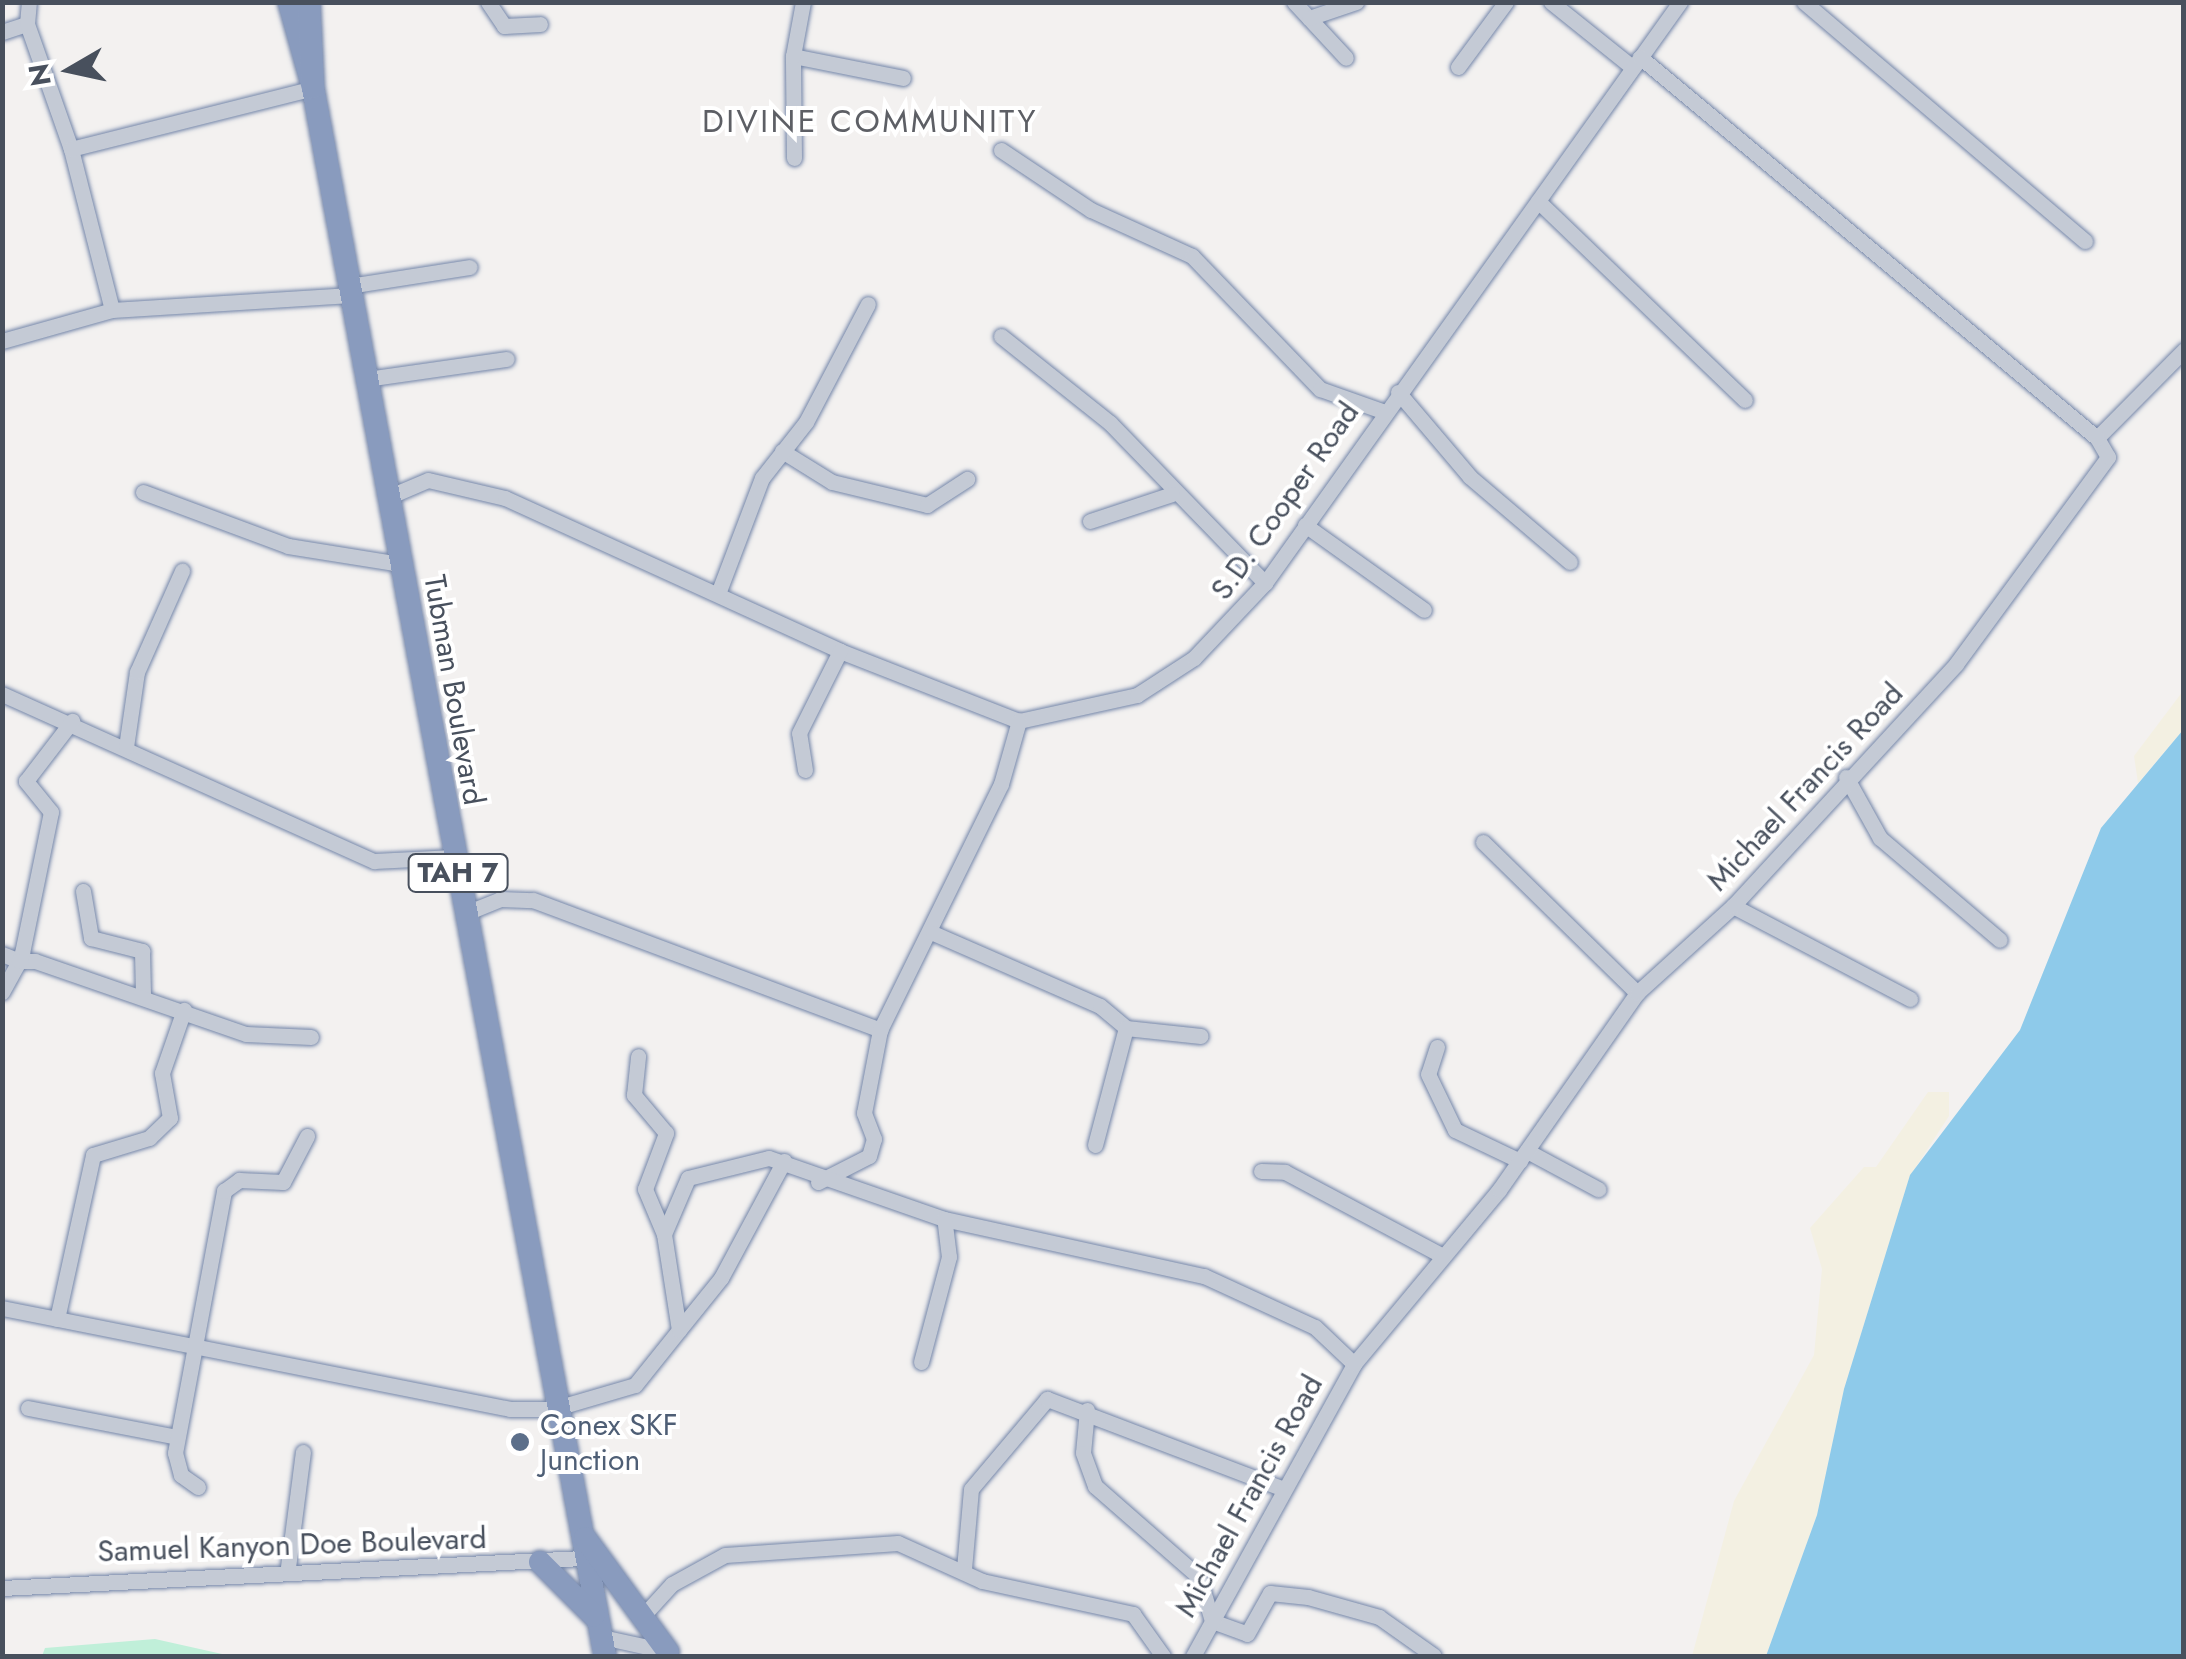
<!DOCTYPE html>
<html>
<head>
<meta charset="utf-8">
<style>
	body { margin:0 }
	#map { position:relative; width:2186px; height:1659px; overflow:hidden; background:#f3f1f0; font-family:Jost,sans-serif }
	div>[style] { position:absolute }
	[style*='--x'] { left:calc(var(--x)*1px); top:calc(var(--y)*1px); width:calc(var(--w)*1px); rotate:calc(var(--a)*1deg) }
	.green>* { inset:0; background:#c0efd9 }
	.sand>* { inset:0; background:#f3f0e2 }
	.water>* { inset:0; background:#8ecaea }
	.roads { filter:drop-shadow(0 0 2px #7486a9) drop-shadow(0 0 2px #7486a9) }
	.minor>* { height:15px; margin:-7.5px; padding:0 7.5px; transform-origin:7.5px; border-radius:7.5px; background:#c4cad5 }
	.highway>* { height:22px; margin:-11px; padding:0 11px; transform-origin:11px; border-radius:11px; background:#899bbe }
	.dots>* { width:28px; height:28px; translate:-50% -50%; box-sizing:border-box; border:5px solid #fff; border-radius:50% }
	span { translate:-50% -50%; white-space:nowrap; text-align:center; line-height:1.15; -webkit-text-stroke:8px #fff; paint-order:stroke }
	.shield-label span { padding:2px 8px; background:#fff; border:2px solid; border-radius:8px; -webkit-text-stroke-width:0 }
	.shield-label { font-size:28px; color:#48505d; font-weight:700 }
	.street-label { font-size:30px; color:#48505d }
	.service-label { font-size:30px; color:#4e5e75 }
	.left { translate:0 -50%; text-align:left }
	.neighbourhood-label { font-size:32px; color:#5d5f65; letter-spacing:2.5px }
	.frame { position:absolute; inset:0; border:5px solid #48505d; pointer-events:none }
	.north { position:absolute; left:20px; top:20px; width:100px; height:100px; -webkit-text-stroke:8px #fff; paint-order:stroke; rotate:261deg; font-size:28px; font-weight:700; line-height:40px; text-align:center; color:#48505d }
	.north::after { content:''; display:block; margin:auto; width:35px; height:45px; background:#48505d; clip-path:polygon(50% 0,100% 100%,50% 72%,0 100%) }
</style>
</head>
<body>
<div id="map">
	<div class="green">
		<div style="clip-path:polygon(155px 1639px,231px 1656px,42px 1656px,45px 1648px)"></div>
	</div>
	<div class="sand">
		<div style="clip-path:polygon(2183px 691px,2183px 730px,2138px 783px,2134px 756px)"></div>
		<div style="clip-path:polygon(1928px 1092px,1949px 1092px,1949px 1116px,1910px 1176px,1844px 1389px,1817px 1515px,1766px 1656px,1692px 1656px,1734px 1501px,1814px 1355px,1822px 1269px,1810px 1228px,1864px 1167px,1876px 1167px)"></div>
	</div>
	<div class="water">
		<div style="clip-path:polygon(2183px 730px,2183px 1656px,1766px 1656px,1817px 1515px,1844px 1389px,1910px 1175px,2020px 1030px,2101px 828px)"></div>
	</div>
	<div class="roads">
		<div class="minor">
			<div style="--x:488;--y:2;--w:29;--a:56"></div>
			<div style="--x:504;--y:26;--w:36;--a:-3"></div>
			<div style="--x:1294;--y:2;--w:76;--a:47.1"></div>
			<div style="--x:1551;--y:2;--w:104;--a:38.7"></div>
			<div style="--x:1804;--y:2;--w:369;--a:40.4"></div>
			<div style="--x:1309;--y:18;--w:50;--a:-18.8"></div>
			<div style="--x:27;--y:24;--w:133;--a:70.6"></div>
			<div style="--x:71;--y:149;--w:166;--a:75.7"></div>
			<div style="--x:2;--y:32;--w:26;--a:-18"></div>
			<div style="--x:27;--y:24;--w:22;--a:-85"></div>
			<div style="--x:793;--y:56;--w:112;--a:11.3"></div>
			<div style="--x:1458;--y:67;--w:81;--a:-53.6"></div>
			<div style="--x:71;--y:149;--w:250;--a:-14.1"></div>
			<div style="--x:1001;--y:150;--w:108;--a:33.7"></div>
			<div style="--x:1091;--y:210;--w:111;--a:24.5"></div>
			<div style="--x:1192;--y:256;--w:185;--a:46.1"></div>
			<div style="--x:1320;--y:389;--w:66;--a:19.5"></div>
			<div style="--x:794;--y:158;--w:102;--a:-90.6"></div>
			<div style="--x:793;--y:56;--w:55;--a:-79.5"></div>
			<div style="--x:1538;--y:201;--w:287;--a:43.9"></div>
			<div style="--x:349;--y:286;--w:122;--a:-8.9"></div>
			<div style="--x:1001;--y:336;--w:139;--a:38.6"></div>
			<div style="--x:1110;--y:423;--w:223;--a:45.9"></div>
			<div style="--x:2;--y:341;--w:114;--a:-15.7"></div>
			<div style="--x:112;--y:310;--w:239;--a:-3.6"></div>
			<div style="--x:366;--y:379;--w:142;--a:-8.1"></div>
			<div style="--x:1398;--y:392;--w:111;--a:49.7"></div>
			<div style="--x:1470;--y:477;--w:131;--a:40.4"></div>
			<div style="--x:2097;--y:438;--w:124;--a:-45.3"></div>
			<div style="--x:782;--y:451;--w:59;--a:31.8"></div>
			<div style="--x:832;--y:482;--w:98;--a:13.6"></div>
			<div style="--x:927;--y:505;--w:48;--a:-33"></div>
			<div style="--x:143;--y:492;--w:155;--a:20.4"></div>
			<div style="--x:288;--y:546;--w:113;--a:9.1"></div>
			<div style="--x:388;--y:497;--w:43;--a:-23"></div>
			<div style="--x:428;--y:480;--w:79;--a:13.2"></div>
			<div style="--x:505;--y:498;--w:368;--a:24.5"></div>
			<div style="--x:840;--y:651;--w:192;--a:21.4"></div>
			<div style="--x:1019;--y:721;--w:121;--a:-12.4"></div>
			<div style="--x:1137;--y:695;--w:68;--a:-33"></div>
			<div style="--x:1194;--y:658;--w:103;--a:-46.6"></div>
			<div style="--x:1265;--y:583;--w:714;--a:-54.46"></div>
			<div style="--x:1090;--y:521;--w:86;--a:-18.2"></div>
			<div style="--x:1305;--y:525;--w:146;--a:35.5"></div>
			<div style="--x:719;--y:591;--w:121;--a:-69.2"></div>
			<div style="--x:762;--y:478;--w:71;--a:-51.8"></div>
			<div style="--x:806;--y:422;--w:133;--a:-62.3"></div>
			<div style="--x:2;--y:694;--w:408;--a:24.2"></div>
			<div style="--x:374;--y:861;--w:80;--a:-2.9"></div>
			<div style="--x:126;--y:747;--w:76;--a:-81.7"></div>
			<div style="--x:137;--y:672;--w:111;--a:-66"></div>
			<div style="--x:805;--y:770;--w:37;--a:-99"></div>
			<div style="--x:799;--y:733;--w:92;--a:-63.4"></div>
			<div style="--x:1846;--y:777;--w:70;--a:60.9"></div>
			<div style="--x:1880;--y:838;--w:157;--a:40.4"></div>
			<div style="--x:1483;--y:842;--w:216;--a:44.4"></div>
			<div style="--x:83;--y:891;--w:48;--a:80.3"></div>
			<div style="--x:91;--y:938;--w:53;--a:14.3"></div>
			<div style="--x:142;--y:951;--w:44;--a:88.7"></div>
			<div style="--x:1733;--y:906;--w:200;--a:27.7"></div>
			<div style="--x:466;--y:913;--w:37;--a:-22"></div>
			<div style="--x:500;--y:899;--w:33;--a:2"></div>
			<div style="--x:533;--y:900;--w:371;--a:20.5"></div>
			<div style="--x:880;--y:1030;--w:274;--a:-63.8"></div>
			<div style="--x:1001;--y:784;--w:66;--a:-74.1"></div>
			<div style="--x:933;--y:933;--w:182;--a:23.6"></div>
			<div style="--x:1100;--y:1006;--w:34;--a:40"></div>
			<div style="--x:1126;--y:1028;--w:75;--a:6.1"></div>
			<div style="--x:2;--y:954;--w:18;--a:22"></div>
			<div style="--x:19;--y:961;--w:9;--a:-69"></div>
			<div style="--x:22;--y:953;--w:144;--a:-78.4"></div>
			<div style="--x:51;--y:812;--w:40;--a:-129"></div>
			<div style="--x:26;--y:781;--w:76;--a:-52.5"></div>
			<div style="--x:2;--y:992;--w:35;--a:-61"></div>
			<div style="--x:19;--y:961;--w:16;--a:0"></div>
			<div style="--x:35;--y:961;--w:223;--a:19.1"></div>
			<div style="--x:246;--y:1034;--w:65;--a:2.6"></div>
			<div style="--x:1437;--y:1047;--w:28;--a:108"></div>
			<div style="--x:1428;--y:1074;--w:62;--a:64.3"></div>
			<div style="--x:1455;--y:1130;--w:72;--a:25.5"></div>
			<div style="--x:1095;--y:1145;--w:121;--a:-75.2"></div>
			<div style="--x:1527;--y:1151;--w:81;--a:28.2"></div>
			<div style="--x:1261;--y:1171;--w:24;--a:2"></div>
			<div style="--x:1285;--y:1172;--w:177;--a:28"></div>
			<div style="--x:818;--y:1182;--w:57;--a:-27"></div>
			<div style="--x:869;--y:1156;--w:18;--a:-74"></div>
			<div style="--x:874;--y:1139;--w:28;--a:-111"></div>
			<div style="--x:864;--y:1113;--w:85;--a:-79.1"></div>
			<div style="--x:664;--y:1234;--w:61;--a:-66.8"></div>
			<div style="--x:688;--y:1178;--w:83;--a:-13.9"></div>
			<div style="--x:769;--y:1158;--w:185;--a:19.2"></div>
			<div style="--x:944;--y:1219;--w:266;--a:12.4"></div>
			<div style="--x:1204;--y:1276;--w:122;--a:24.7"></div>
			<div style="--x:1315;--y:1327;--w:54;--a:43.5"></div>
			<div style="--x:2;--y:1308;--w:518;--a:11.24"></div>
			<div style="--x:510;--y:1409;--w:43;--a:0"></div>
			<div style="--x:553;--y:1409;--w:85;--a:-16.3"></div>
			<div style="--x:635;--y:1385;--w:70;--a:-51.3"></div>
			<div style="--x:679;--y:1330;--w:97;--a:-98.9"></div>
			<div style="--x:664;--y:1234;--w:49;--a:-112.9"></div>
			<div style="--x:645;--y:1189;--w:60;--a:-69.4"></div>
			<div style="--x:666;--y:1133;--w:50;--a:-130.1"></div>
			<div style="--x:634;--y:1095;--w:39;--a:-84"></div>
			<div style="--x:57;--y:1319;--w:168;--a:-77.6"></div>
			<div style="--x:93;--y:1155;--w:59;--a:-16.9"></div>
			<div style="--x:149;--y:1138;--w:29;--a:-44"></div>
			<div style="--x:170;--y:1118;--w:46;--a:-100.1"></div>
			<div style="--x:162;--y:1073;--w:67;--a:-70.8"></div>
			<div style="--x:679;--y:1330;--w:67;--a:-51.1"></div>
			<div style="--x:721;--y:1278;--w:133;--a:-61.7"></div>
			<div style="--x:921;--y:1362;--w:109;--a:-75.1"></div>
			<div style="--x:949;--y:1257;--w:38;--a:-97"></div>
			<div style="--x:28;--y:1408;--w:152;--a:11"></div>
			<div style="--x:1087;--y:1410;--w:43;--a:95.3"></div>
			<div style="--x:1083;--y:1453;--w:35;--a:70"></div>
			<div style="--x:1095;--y:1486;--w:138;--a:41.2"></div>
			<div style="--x:1199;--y:1577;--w:46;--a:73.5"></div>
			<div style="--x:1212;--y:1621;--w:37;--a:20"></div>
			<div style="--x:1247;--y:1634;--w:47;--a:-60.7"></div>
			<div style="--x:1270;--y:1593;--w:38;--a:6"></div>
			<div style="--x:1308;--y:1597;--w:74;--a:15.7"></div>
			<div style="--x:1379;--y:1617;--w:67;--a:35.3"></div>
			<div style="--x:198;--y:1487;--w:21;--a:-145"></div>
			<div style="--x:181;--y:1475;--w:23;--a:-105"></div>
			<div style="--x:175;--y:1453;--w:267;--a:-79.4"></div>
			<div style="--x:224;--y:1191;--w:19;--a:-36"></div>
			<div style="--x:239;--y:1180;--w:44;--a:2.6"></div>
			<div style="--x:283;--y:1182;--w:52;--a:-62.4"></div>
			<div style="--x:288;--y:1567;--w:116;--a:-82.6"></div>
			<div style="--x:964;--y:1569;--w:80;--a:-85"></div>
			<div style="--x:971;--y:1489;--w:118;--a:-49.8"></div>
			<div style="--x:1047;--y:1399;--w:248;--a:20.8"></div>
			<div style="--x:2;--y:1588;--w:582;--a:-2.96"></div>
			<div style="--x:640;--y:1619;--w:47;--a:-47.6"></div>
			<div style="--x:672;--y:1584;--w:60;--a:-28.7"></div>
			<div style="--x:725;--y:1555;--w:173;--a:-4"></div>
			<div style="--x:898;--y:1543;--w:92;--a:24.3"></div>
			<div style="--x:982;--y:1581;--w:155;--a:12.3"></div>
			<div style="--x:1133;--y:1614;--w:52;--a:54.5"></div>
			<div style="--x:602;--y:1637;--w:66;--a:12.3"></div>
			<div style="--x:1193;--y:1656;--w:333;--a:-61.1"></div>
			<div style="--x:1354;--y:1364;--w:226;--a:-50.2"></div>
			<div style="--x:1499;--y:1190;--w:241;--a:-55"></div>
			<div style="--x:1637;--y:993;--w:130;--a:-42.2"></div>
			<div style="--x:1733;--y:906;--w:329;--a:-47.3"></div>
			<div style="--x:1956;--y:664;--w:257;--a:-53.7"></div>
			<div style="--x:2108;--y:457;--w:22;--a:-120"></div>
			<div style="--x:2097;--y:438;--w:595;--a:-140.18"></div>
		</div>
		<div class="highway">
			<div style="--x:289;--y:2;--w:89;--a:74.4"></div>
			<div style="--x:313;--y:88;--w:1595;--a:79.45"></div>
			<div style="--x:309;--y:2;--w:86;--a:87.3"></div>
			<div style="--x:585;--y:1538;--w:141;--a:53.9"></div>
			<div style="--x:540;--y:1562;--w:76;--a:45"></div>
		</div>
	</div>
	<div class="dots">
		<div style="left:520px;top:1442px;background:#5c6f8a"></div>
	</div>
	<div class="shield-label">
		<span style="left:458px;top:873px">TAH 7</span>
	</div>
	<div class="street-label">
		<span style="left:1285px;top:501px;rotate:-55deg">S.D. Cooper Road</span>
		<span style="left:454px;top:690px;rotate:80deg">Tubman Boulevard</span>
		<span style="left:1805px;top:787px;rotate:-47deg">Michael Francis Road</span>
		<span style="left:1249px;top:1496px;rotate:-61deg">Michael Francis Road</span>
		<span style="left:292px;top:1545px;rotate:-2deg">Samuel Kanyon Doe Boulevard</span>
	</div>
	<div class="service-label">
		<span class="left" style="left:540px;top:1442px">Conex SKF<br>Junction</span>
	</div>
	<div class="neighbourhood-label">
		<span style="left:870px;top:121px">DIVINE COMMUNITY</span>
	</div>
	<div class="frame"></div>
	<div class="north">N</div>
</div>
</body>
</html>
